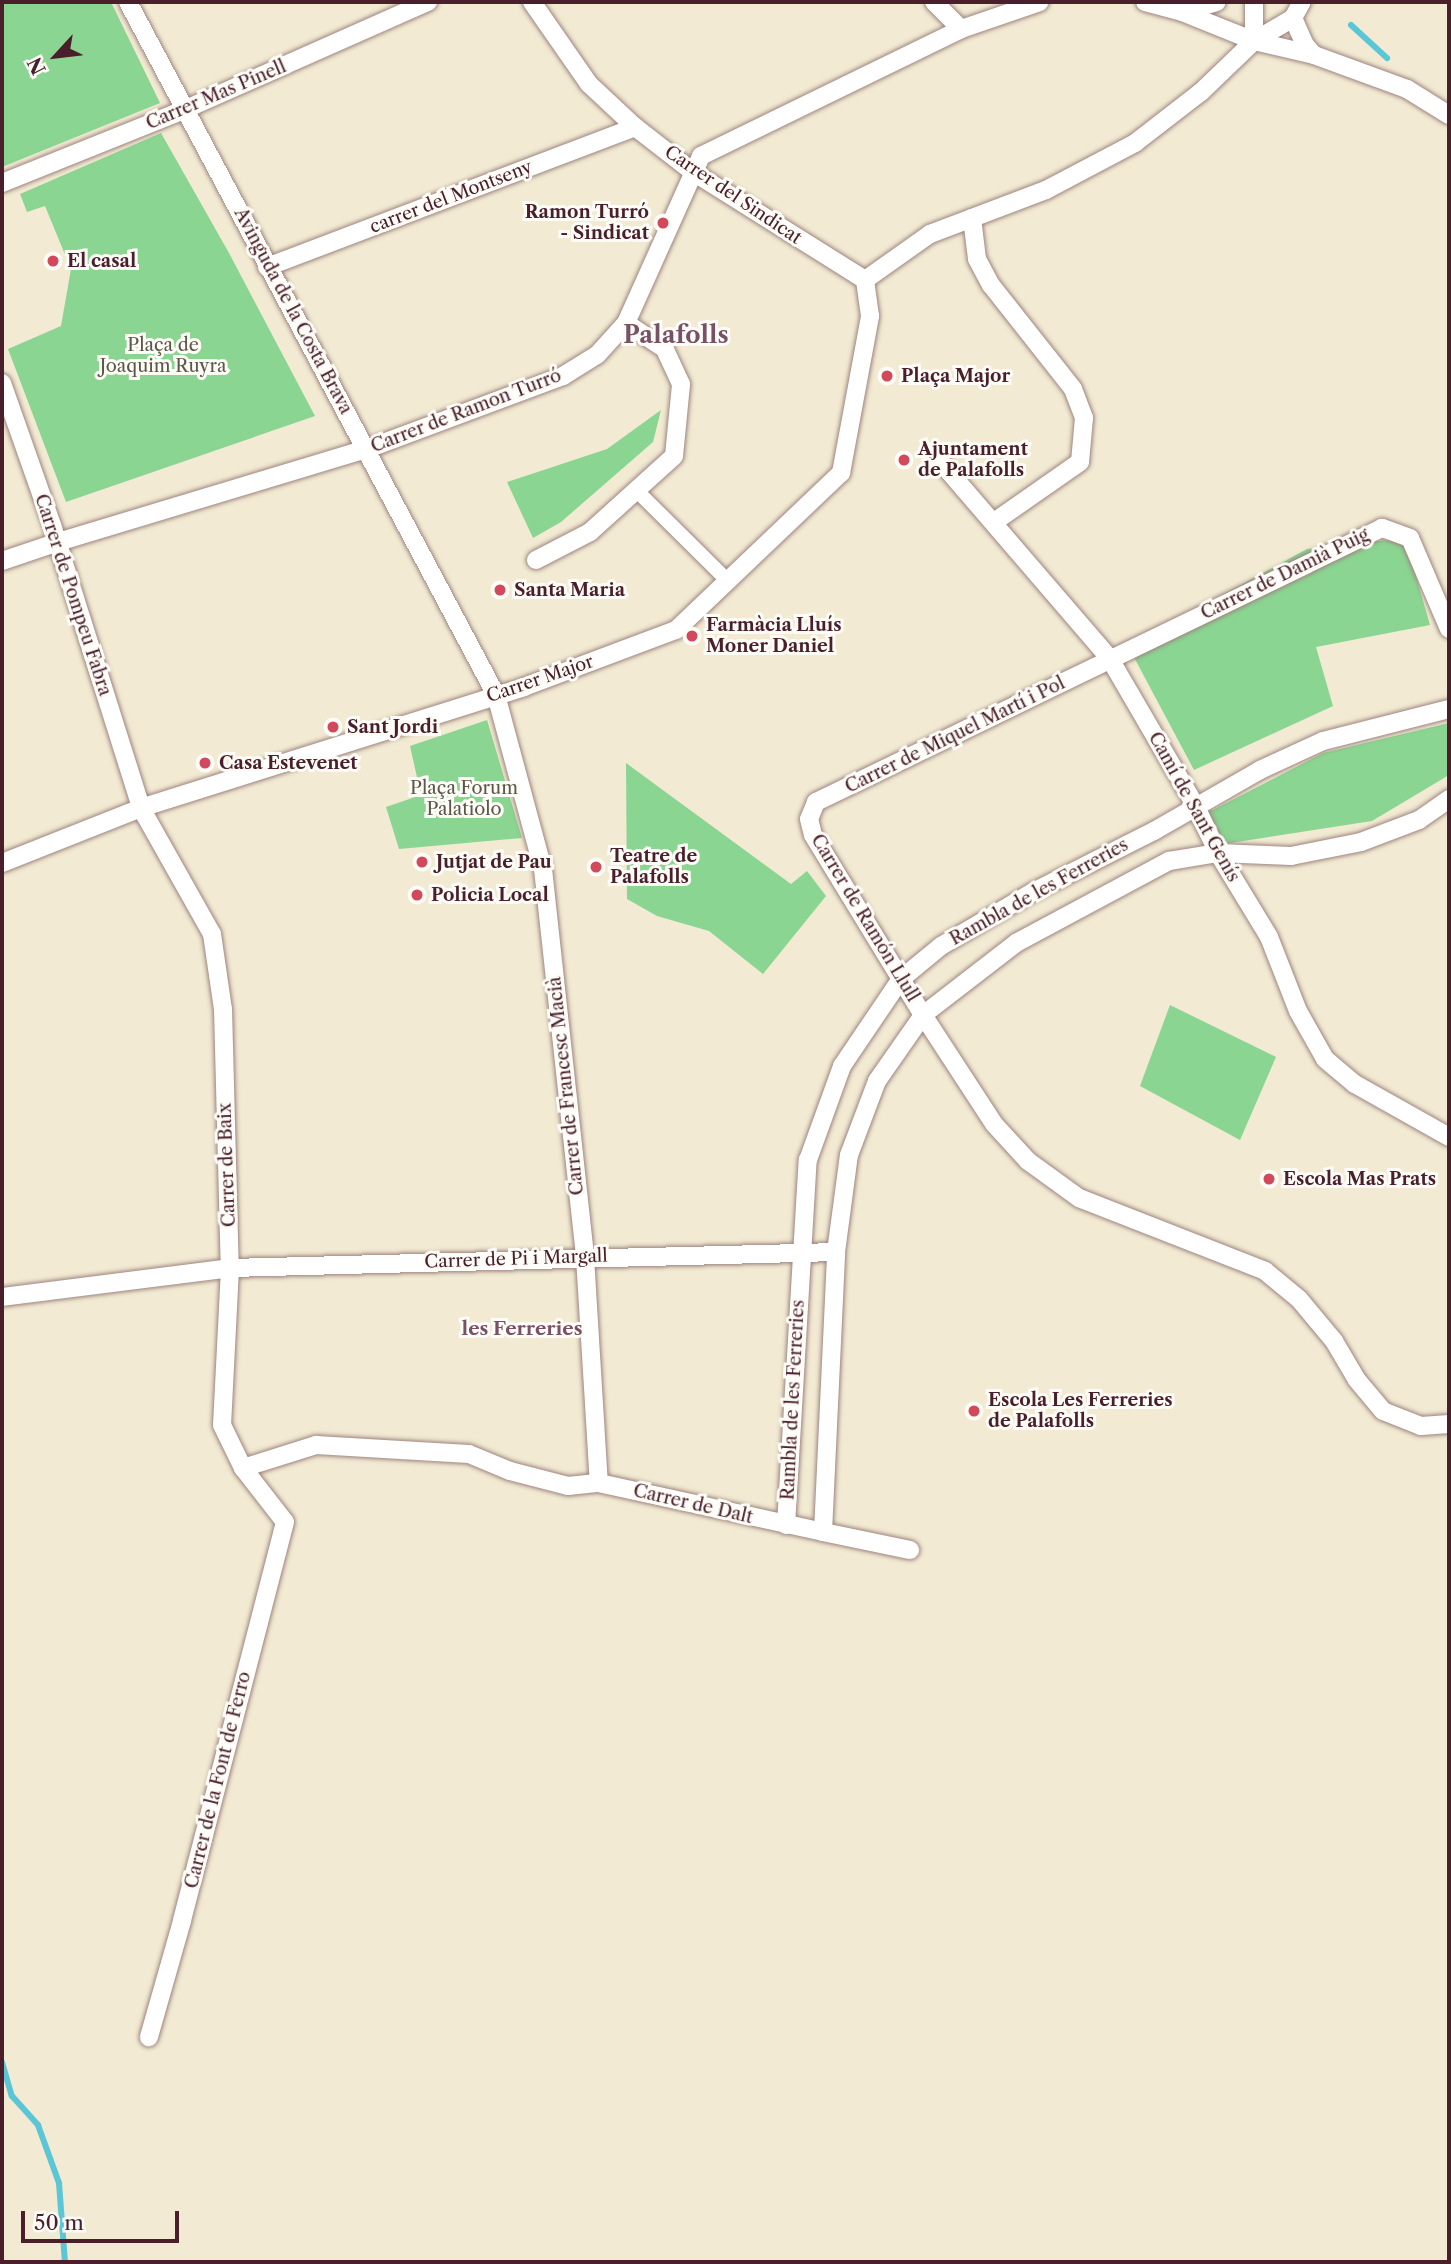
<!DOCTYPE html>
<html>
<head>
<meta charset="utf-8">
<style>
	body { margin:0 }
	#map { position:relative; width:1451px; height:2264px; overflow:hidden; background:#f2ead3; font-family:"Libre Caslon Text",serif }
	div>[style] { position:absolute }
	[style*='--x'] { left:calc(var(--x)*1px); top:calc(var(--y)*1px); width:calc(var(--w)*1px); rotate:calc(var(--a)*1deg) }
	.green>* { inset:0; background:#8ad592 }
	.stream>* { height:6px; margin:-3px; padding:0 3px; transform-origin:3px; border-radius:3px; background:#5bc6d5 }
	.roads { filter:drop-shadow(0 0 2px #9e847f) drop-shadow(0 0 2px #9e847f) }
	.pedestrian>* { height:14px; margin:-7px; padding:0 7px; transform-origin:7px; border-radius:7px; background:#fff }
	.minor>* { height:18px; margin:-9px; padding:0 9px; transform-origin:9px; border-radius:9px; background:#fff }
	.dots>* { width:19px; height:19px; translate:-50% -50%; box-sizing:border-box; border:4px solid #fdfcf7; border-radius:50% }
	span { translate:-50% -50%; white-space:nowrap; text-align:center; line-height:1.15; -webkit-text-stroke:6px #fdfcf7; paint-order:stroke }
	.street-label { font-size:18px; color:#4a1f2b }
	.poi-label { font-size:18px; color:#4a1f2b; font-weight:700 }
	.right { translate:-100% -50%; text-align:right }
	.left { translate:0 -50%; text-align:left }
	.park-label { font-size:18px; color:#5d564a }
	.neighbourhood-label { font-size:19px; color:#775166; font-weight:700 }
	.district-label { font-size:24px; color:#775166; font-weight:700 }
	.frame { position:absolute; inset:0; border:4px solid #4a1f2b; pointer-events:none }
	.north { position:absolute; left:21px; top:21px; width:70px; height:70px; -webkit-text-stroke:5px #fdfcf7; paint-order:stroke; rotate:243deg; font-size:19px; font-weight:700; line-height:28px; text-align:center; color:#4a1f2b }
	.north::after { content:''; display:block; margin:auto; width:24px; height:32px; background:#4a1f2b; clip-path:polygon(50% 0,100% 100%,50% 72%,0 100%) }
	.scale { position:absolute; left:21px; top:2211px; width:158px; height:32px; box-sizing:border-box; border:4px solid #4a1f2b; border-top:0; padding-left:9px; font-size:21px; line-height:24px; white-space:nowrap; color:#4a1f2b; -webkit-text-stroke:5px #fdfcf7; paint-order:stroke }
</style>
</head>
<body>
<div id="map">
	<div class="green">
		<div style="clip-path:polygon(2px 2px,111px 2px,160px 103px,2px 167px)"></div>
		<div style="clip-path:polygon(161px 133px,229px 253px,315px 416px,66px 502px,8px 349px,61px 326px,71px 269px,45px 206px,27px 212px,20px 194px)"></div>
		<div style="clip-path:polygon(661px 410px,653px 442px,561px 522px,533px 538px,507px 482px,607px 449px)"></div>
		<div style="clip-path:polygon(1405px 538px,1430px 625px,1316px 647px,1333px 706px,1194px 770px,1128px 646px,1307px 549px)"></div>
		<div style="clip-path:polygon(487px 720px,522px 838px,399px 849px,386px 807px,421px 795px,410px 746px)"></div>
		<div style="clip-path:polygon(1449px 723px,1449px 775px,1372px 821px,1224px 844px,1209px 812px,1323px 753px)"></div>
		<div style="clip-path:polygon(626px 763px,791px 884px,807px 871px,826px 896px,763px 974px,709px 931px,657px 916px,627px 899px)"></div>
		<div style="clip-path:polygon(1170px 1005px,1276px 1057px,1240px 1140px,1140px 1086px)"></div>
	</div>
	<div class="stream">
		<div style="--x:1351;--y:25;--w:49;--a:42.5"></div>
		<div style="--x:2;--y:2062;--w:35;--a:74"></div>
		<div style="--x:12;--y:2096;--w:39;--a:48"></div>
		<div style="--x:38;--y:2125;--w:62;--a:70.1"></div>
		<div style="--x:59;--y:2183;--w:79;--a:85.7"></div>
	</div>
	<div class="roads">
		<div class="pedestrian">
			<div style="--x:636;--y:490;--w:129;--a:44.7"></div>
		</div>
		<div class="minor">
			<div style="--x:128;--y:2;--w:785;--a:62.03"></div>
			<div style="--x:496;--y:695;--w:180;--a:74.9"></div>
			<div style="--x:543;--y:869;--w:390;--a:83.8"></div>
			<div style="--x:585;--y:1257;--w:226;--a:86.5"></div>
			<div style="--x:532;--y:2;--w:100;--a:55.2"></div>
			<div style="--x:589;--y:84;--w:63;--a:43.1"></div>
			<div style="--x:635;--y:127;--w:73;--a:37.8"></div>
			<div style="--x:693;--y:172;--w:203;--a:32.1"></div>
			<div style="--x:934;--y:2;--w:38;--a:45"></div>
			<div style="--x:1145;--y:2;--w:38;--a:15"></div>
			<div style="--x:1182;--y:12;--w:78;--a:21.9"></div>
			<div style="--x:1254;--y:41;--w:62;--a:13.1"></div>
			<div style="--x:1314;--y:55;--w:99;--a:20.1"></div>
			<div style="--x:1407;--y:89;--w:49;--a:31.8"></div>
			<div style="--x:1254;--y:2;--w:39;--a:90"></div>
			<div style="--x:1182;--y:12;--w:36;--a:-16"></div>
			<div style="--x:1293;--y:18;--w:30;--a:66"></div>
			<div style="--x:1305;--y:45;--w:13;--a:48"></div>
			<div style="--x:2;--y:183;--w:198;--a:-21.9"></div>
			<div style="--x:186;--y:109;--w:265;--a:-23.9"></div>
			<div style="--x:972;--y:218;--w:41;--a:83"></div>
			<div style="--x:977;--y:259;--w:30;--a:62"></div>
			<div style="--x:991;--y:285;--w:132;--a:51.7"></div>
			<div style="--x:1073;--y:389;--w:31;--a:69"></div>
			<div style="--x:1084;--y:418;--w:44;--a:95.2"></div>
			<div style="--x:1080;--y:462;--w:105;--a:145.1"></div>
			<div style="--x:267;--y:267;--w:394;--a:-20.8"></div>
			<div style="--x:865;--y:280;--w:80;--a:-35.3"></div>
			<div style="--x:930;--y:234;--w:124;--a:-20.8"></div>
			<div style="--x:1046;--y:190;--w:101;--a:-27.8"></div>
			<div style="--x:1135;--y:143;--w:83;--a:-37.7"></div>
			<div style="--x:1201;--y:92;--w:74;--a:-43.9"></div>
			<div style="--x:1254;--y:41;--w:45;--a:-30.5"></div>
			<div style="--x:1293;--y:18;--w:18;--a:-61"></div>
			<div style="--x:2;--y:383;--w:151;--a:70.6"></div>
			<div style="--x:52;--y:525;--w:297;--a:72.5"></div>
			<div style="--x:141;--y:808;--w:145;--a:60.6"></div>
			<div style="--x:212;--y:934;--w:76;--a:81.7"></div>
			<div style="--x:223;--y:1009;--w:259;--a:88.5"></div>
			<div style="--x:230;--y:1268;--w:157;--a:92.9"></div>
			<div style="--x:222;--y:1425;--w:48;--a:64"></div>
			<div style="--x:243;--y:1468;--w:68;--a:52.1"></div>
			<div style="--x:285;--y:1522;--w:412;--a:104.5"></div>
			<div style="--x:182;--y:1921;--w:121;--a:105.9"></div>
			<div style="--x:939;--y:460;--w:262;--a:49.3"></div>
			<div style="--x:1110;--y:659;--w:171;--a:59.8"></div>
			<div style="--x:1196;--y:807;--w:51;--a:64.4"></div>
			<div style="--x:1218;--y:853;--w:98;--a:58.7"></div>
			<div style="--x:1269;--y:937;--w:79;--a:68.6"></div>
			<div style="--x:1298;--y:1011;--w:55;--a:60.6"></div>
			<div style="--x:1325;--y:1059;--w:39;--a:40"></div>
			<div style="--x:1355;--y:1084;--w:108;--a:29.4"></div>
			<div style="--x:536;--y:560;--w:61;--a:-27.4"></div>
			<div style="--x:590;--y:532;--w:113;--a:-42.1"></div>
			<div style="--x:674;--y:456;--w:72;--a:-84.4"></div>
			<div style="--x:681;--y:384;--w:38;--a:-115"></div>
			<div style="--x:665;--y:349;--w:47;--a:-146.3"></div>
			<div style="--x:2;--y:561;--w:59;--a:-18.7"></div>
			<div style="--x:58;--y:542;--w:323;--a:-16.8"></div>
			<div style="--x:367;--y:449;--w:209;--a:-20.4"></div>
			<div style="--x:563;--y:376;--w:40;--a:-32"></div>
			<div style="--x:597;--y:355;--w:43;--a:-47.8"></div>
			<div style="--x:626;--y:323;--w:183;--a:-65.8"></div>
			<div style="--x:701;--y:156;--w:289;--a:-26"></div>
			<div style="--x:961;--y:29;--w:83;--a:-18.9"></div>
			<div style="--x:1449;--y:629;--w:99;--a:-113.2"></div>
			<div style="--x:1410;--y:538;--w:30;--a:-160"></div>
			<div style="--x:1382;--y:528;--w:629;--a:154.17"></div>
			<div style="--x:816;--y:802;--w:18;--a:112"></div>
			<div style="--x:809;--y:819;--w:16;--a:76"></div>
			<div style="--x:813;--y:835;--w:211;--a:58.6"></div>
			<div style="--x:923;--y:1015;--w:130;--a:56.9"></div>
			<div style="--x:994;--y:1124;--w:50;--a:47.4"></div>
			<div style="--x:1028;--y:1161;--w:63;--a:36"></div>
			<div style="--x:1079;--y:1198;--w:200;--a:21.4"></div>
			<div style="--x:1265;--y:1271;--w:44;--a:39.5"></div>
			<div style="--x:1299;--y:1299;--w:55;--a:50.2"></div>
			<div style="--x:1334;--y:1341;--w:45;--a:59.5"></div>
			<div style="--x:1357;--y:1380;--w:40;--a:50"></div>
			<div style="--x:1383;--y:1411;--w:41;--a:21.5"></div>
			<div style="--x:1421;--y:1426;--w:28;--a:-4"></div>
			<div style="--x:2;--y:863;--w:149;--a:-21.6"></div>
			<div style="--x:141;--y:808;--w:402;--a:-17.5"></div>
			<div style="--x:524;--y:687;--w:162;--a:-20.6"></div>
			<div style="--x:676;--y:630;--w:228;--a:-43.6"></div>
			<div style="--x:841;--y:473;--w:160;--a:-79.5"></div>
			<div style="--x:870;--y:316;--w:36;--a:-98"></div>
			<div style="--x:2;--y:1297;--w:230;--a:-7.2"></div>
			<div style="--x:230;--y:1268;--w:606;--a:-1.51"></div>
			<div style="--x:243;--y:1468;--w:77;--a:-17.5"></div>
			<div style="--x:316;--y:1445;--w:153;--a:3.4"></div>
			<div style="--x:469;--y:1454;--w:44;--a:22.5"></div>
			<div style="--x:510;--y:1471;--w:60;--a:14.5"></div>
			<div style="--x:568;--y:1486;--w:31;--a:-6"></div>
			<div style="--x:599;--y:1483;--w:229;--a:12.3"></div>
			<div style="--x:823;--y:1532;--w:280;--a:-87.3"></div>
			<div style="--x:836;--y:1252;--w:98;--a:-82.4"></div>
			<div style="--x:849;--y:1155;--w:79;--a:-69.3"></div>
			<div style="--x:877;--y:1081;--w:80;--a:-55.1"></div>
			<div style="--x:923;--y:1015;--w:118;--a:-37.7"></div>
			<div style="--x:1016;--y:943;--w:174;--a:-28.2"></div>
			<div style="--x:1169;--y:861;--w:50;--a:-9.3"></div>
			<div style="--x:1218;--y:853;--w:73;--a:2.4"></div>
			<div style="--x:1291;--y:856;--w:71;--a:-11.3"></div>
			<div style="--x:1361;--y:842;--w:62;--a:-20.8"></div>
			<div style="--x:1419;--y:820;--w:37;--a:-35"></div>
			<div style="--x:786;--y:1525;--w:366;--a:-86.6"></div>
			<div style="--x:808;--y:1160;--w:100;--a:-70.1"></div>
			<div style="--x:842;--y:1066;--w:105;--a:-55.9"></div>
			<div style="--x:901;--y:979;--w:52;--a:-39.5"></div>
			<div style="--x:941;--y:946;--w:107;--a:-30.4"></div>
			<div style="--x:1033;--y:892;--w:136;--a:-26.8"></div>
			<div style="--x:1154;--y:831;--w:122;--a:-29.9"></div>
			<div style="--x:1260;--y:770;--w:69;--a:-24.7"></div>
			<div style="--x:1323;--y:741;--w:130;--a:-14.3"></div>
			<div style="--x:823;--y:1532;--w:89;--a:11.7"></div>
		</div>
	</div>
	<div class="dots">
		<div style="left:663px;top:223px;background:#d1495b"></div>
		<div style="left:53px;top:261px;background:#d1495b"></div>
		<div style="left:887px;top:376px;background:#d1495b"></div>
		<div style="left:904px;top:460px;background:#d1495b"></div>
		<div style="left:500px;top:590px;background:#d1495b"></div>
		<div style="left:692px;top:636px;background:#d1495b"></div>
		<div style="left:333px;top:727px;background:#d1495b"></div>
		<div style="left:205px;top:763px;background:#d1495b"></div>
		<div style="left:422px;top:862px;background:#d1495b"></div>
		<div style="left:596px;top:867px;background:#d1495b"></div>
		<div style="left:417px;top:895px;background:#d1495b"></div>
		<div style="left:1269px;top:1179px;background:#d1495b"></div>
		<div style="left:974px;top:1411px;background:#d1495b"></div>
	</div>
	<div class="street-label">
		<span style="left:216px;top:95px;rotate:-23deg">Carrer Mas Pinell</span>
		<span style="left:733px;top:195px;rotate:34deg">Carrer del Sindicat</span>
		<span style="left:451px;top:197px;rotate:-21deg">carrer del Montseny</span>
		<span style="left:293px;top:311px;rotate:62deg">Avinguda de la Costa Brava</span>
		<span style="left:466px;top:411px;rotate:-21deg">Carrer de Ramon Turró</span>
		<span style="left:1285px;top:574px;rotate:-26deg">Carrer de Damià Puig</span>
		<span style="left:73px;top:595px;rotate:72deg">Carrer de Pompeu Fabra</span>
		<span style="left:540px;top:679px;rotate:-19deg">Carrer Major</span>
		<span style="left:955px;top:735px;rotate:-26deg">Carrer de Miquel Martí i Pol</span>
		<span style="left:1194px;top:807px;rotate:61deg">Camí de Sant Genís</span>
		<span style="left:1039px;top:892px;rotate:-29deg">Rambla de les Ferreries</span>
		<span style="left:865px;top:918px;rotate:59deg">Carrer de Ramón Llull</span>
		<span style="left:566px;top:1086px;rotate:-96deg">Carrer de Francesc Macià</span>
		<span style="left:227px;top:1165px;rotate:-92deg">Carrer de Baix</span>
		<span style="left:516px;top:1259px;rotate:-2deg">Carrer de Pi i Margall</span>
		<span style="left:793px;top:1400px;rotate:-87deg">Rambla de les Ferreries</span>
		<span style="left:693px;top:1504px;rotate:13deg">Carrer de Dalt</span>
		<span style="left:218px;top:1780px;rotate:-76deg">Carrer de la Font de Ferro</span>
	</div>
	<div class="poi-label">
		<span class="right" style="left:649px;top:223px">Ramon Turró<br>- Sindicat</span>
		<span class="left" style="left:67px;top:261px">El casal</span>
		<span class="left" style="left:901px;top:376px">Plaça Major</span>
		<span class="left" style="left:918px;top:460px">Ajuntament<br>de Palafolls</span>
		<span class="left" style="left:514px;top:590px">Santa Maria</span>
		<span class="left" style="left:706px;top:636px">Farmàcia Lluís<br>Moner Daniel</span>
		<span class="left" style="left:347px;top:727px">Sant Jordi</span>
		<span class="left" style="left:219px;top:763px">Casa Estevenet</span>
		<span class="left" style="left:610px;top:867px">Teatre de<br>Palafolls</span>
		<span class="left" style="left:436px;top:862px">Jutjat de Pau</span>
		<span class="left" style="left:431px;top:895px">Policia Local</span>
		<span class="left" style="left:1283px;top:1179px">Escola Mas Prats</span>
		<span class="left" style="left:988px;top:1411px">Escola Les Ferreries<br>de Palafolls</span>
	</div>
	<div class="park-label">
		<span style="left:163px;top:356px">Plaça de<br>Joaquim Ruyra</span>
		<span style="left:464px;top:799px">Plaça Forum<br>Palatiolo</span>
	</div>
	<div class="neighbourhood-label">
		<span style="left:522px;top:1329px">les Ferreries</span>
	</div>
	<div class="district-label">
		<span style="left:676px;top:335px">Palafolls</span>
	</div>
	<div class="frame"></div>
	<div class="north">N</div>
	<div class="scale">50 m</div>
</div>
</body>
</html>
